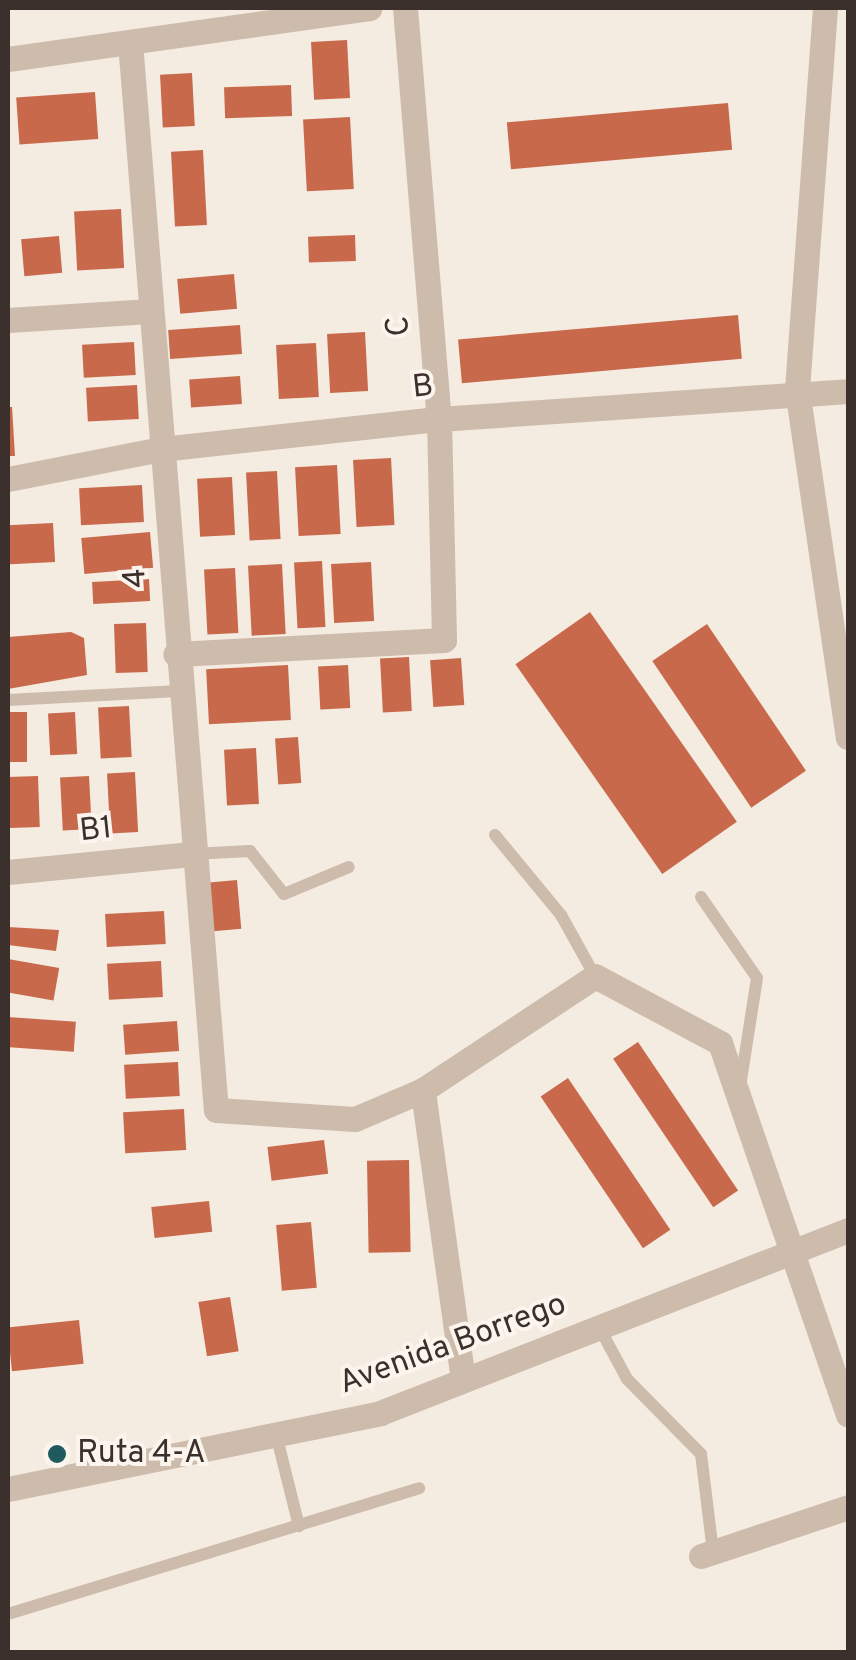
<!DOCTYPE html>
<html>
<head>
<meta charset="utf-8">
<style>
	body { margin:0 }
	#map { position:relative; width:856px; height:1660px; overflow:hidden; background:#f4ebe1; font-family:Overpass,sans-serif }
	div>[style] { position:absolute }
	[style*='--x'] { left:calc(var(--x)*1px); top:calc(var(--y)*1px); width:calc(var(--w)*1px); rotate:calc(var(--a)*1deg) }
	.building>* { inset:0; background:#c8694b; transform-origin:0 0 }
	.service>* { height:12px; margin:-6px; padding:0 6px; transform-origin:6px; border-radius:6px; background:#cdbbac }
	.minor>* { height:25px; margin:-12.5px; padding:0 12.5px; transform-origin:12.5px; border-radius:12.5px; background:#cdbbac }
	.tertiary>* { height:25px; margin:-12.5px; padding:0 12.5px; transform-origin:12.5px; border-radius:12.5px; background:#cdbbac }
	.dots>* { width:28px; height:28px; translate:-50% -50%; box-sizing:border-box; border:5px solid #fbf5ee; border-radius:50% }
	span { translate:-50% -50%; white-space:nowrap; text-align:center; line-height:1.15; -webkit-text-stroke:8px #fbf5ee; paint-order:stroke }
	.street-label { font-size:32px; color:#3b302b }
	.poi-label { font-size:32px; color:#3b302b }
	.left { translate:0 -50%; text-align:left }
	.frame { position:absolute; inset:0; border:10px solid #3b302b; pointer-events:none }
</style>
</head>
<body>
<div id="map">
	<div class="building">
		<div style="left:347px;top:40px;width:58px;height:36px;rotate:87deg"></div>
		<div style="left:192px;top:73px;width:53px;height:32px;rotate:87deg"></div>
		<div style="left:291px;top:85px;width:31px;height:67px;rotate:88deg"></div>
		<div style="left:95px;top:92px;width:47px;height:79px;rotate:86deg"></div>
		<div style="left:728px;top:103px;width:47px;height:222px;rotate:85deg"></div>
		<div style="left:350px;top:117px;width:72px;height:47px;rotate:87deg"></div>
		<div style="left:203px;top:150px;width:75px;height:32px;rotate:87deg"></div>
		<div style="left:121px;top:209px;width:59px;height:47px;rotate:87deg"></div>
		<div style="left:355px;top:235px;width:26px;height:47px;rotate:88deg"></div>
		<div style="left:59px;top:236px;width:37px;height:38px;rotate:85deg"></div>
		<div style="left:234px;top:274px;width:35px;height:57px;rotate:85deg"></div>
		<div style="left:738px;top:315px;width:44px;height:281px;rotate:85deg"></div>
		<div style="left:240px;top:325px;width:29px;height:72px;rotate:86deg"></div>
		<div style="left:365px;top:332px;width:59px;height:38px;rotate:87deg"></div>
		<div style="left:134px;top:342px;width:33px;height:52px;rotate:87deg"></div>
		<div style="left:316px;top:343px;width:54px;height:40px;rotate:87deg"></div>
		<div style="left:240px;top:376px;width:28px;height:51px;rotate:86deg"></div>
		<div style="left:137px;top:385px;width:34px;height:51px;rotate:87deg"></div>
		<div style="clip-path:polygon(8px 407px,12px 407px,15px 456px,8px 456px)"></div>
		<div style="left:391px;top:458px;width:67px;height:38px;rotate:87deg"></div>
		<div style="left:337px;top:465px;width:69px;height:42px;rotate:87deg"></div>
		<div style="left:277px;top:471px;width:68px;height:31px;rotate:87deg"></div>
		<div style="left:232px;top:477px;width:58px;height:35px;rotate:87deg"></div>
		<div style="left:142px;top:485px;width:37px;height:63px;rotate:87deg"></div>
		<div style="left:53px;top:523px;width:39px;height:45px;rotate:87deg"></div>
		<div style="left:150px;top:532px;width:36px;height:69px;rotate:85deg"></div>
		<div style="left:322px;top:561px;width:66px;height:28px;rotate:87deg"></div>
		<div style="left:371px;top:562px;width:59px;height:40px;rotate:87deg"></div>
		<div style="left:282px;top:564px;width:70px;height:34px;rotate:87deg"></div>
		<div style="left:235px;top:568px;width:65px;height:31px;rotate:87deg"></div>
		<div style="left:149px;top:579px;width:22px;height:57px;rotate:87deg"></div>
		<div style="left:590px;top:612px;width:256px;height:91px;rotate:55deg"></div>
		<div style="left:146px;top:623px;width:49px;height:32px;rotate:88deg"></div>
		<div style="left:707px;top:624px;width:177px;height:66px;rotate:56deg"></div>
		<div style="clip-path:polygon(71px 632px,84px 638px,87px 675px,8px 689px,8px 637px)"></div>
		<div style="left:409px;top:657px;width:54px;height:29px;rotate:87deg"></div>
		<div style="left:461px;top:658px;width:47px;height:31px;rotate:86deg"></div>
		<div style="left:288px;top:665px;width:55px;height:82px;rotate:87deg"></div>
		<div style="left:348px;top:665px;width:43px;height:30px;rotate:87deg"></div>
		<div style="left:129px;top:706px;width:51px;height:31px;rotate:87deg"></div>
		<div style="left:8px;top:712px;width:19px;height:50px"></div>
		<div style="left:75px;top:712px;width:42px;height:27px;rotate:87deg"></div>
		<div style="left:298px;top:737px;width:46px;height:23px;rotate:86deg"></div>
		<div style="left:256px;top:748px;width:56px;height:32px;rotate:87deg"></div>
		<div style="left:135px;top:772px;width:60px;height:28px;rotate:87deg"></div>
		<div style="left:38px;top:776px;width:51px;height:30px;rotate:88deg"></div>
		<div style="left:89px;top:776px;width:53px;height:29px;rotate:87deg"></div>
		<div style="left:237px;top:880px;width:49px;height:28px;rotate:85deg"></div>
		<div style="left:164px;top:911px;width:33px;height:59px;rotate:87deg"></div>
		<div style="clip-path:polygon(8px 927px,59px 930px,56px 951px,8px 945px)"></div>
		<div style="left:8px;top:959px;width:52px;height:33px;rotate:10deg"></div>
		<div style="left:161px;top:961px;width:36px;height:54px;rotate:87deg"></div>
		<div style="left:8px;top:1017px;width:68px;height:30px;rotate:4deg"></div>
		<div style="left:177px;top:1021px;width:30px;height:54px;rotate:86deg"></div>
		<div style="left:638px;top:1042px;width:179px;height:30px;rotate:56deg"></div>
		<div style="left:178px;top:1062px;width:34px;height:54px;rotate:87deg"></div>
		<div style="left:568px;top:1078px;width:183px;height:33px;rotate:56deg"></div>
		<div style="left:184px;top:1109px;width:41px;height:61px;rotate:87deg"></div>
		<div style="left:324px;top:1140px;width:34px;height:57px;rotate:83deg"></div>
		<div style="left:409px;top:1160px;width:92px;height:42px;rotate:89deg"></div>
		<div style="left:209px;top:1201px;width:31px;height:58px;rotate:84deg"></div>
		<div style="left:311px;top:1222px;width:66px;height:35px;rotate:85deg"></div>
		<div style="left:230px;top:1297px;width:55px;height:32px;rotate:81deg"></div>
		<div style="left:79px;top:1320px;width:44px;height:72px;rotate:84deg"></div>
	</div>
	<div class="service">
		<div style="--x:8;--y:700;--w:171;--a:-3"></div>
		<div style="--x:495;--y:835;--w:104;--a:50.5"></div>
		<div style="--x:561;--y:915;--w:70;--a:60.9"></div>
		<div style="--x:191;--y:854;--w:59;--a:-2.9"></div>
		<div style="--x:250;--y:851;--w:55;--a:51.7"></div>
		<div style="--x:284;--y:894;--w:70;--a:-22.6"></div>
		<div style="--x:701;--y:897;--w:98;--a:55.3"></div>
		<div style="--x:757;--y:978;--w:109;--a:98.9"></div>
		<div style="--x:599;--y:1327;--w:59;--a:61.7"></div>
		<div style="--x:627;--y:1379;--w:105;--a:45.4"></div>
		<div style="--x:701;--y:1454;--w:99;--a:83"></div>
		<div style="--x:276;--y:1434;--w:95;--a:76"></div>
		<div style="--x:8;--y:1614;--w:430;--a:-17"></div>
	</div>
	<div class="minor">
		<div style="--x:825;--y:8;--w:382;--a:94.2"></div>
		<div style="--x:797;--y:389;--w:352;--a:81.7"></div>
		<div style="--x:130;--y:42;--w:1071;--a:85.4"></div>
		<div style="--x:216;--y:1110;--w:139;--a:3.7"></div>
		<div style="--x:355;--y:1119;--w:74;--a:-23.1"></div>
		<div style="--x:8;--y:59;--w:365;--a:-8"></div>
		<div style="--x:8;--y:320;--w:142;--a:-3.6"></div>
		<div style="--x:8;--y:479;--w:156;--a:-11.1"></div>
		<div style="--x:161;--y:449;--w:280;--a:-6.2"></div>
		<div style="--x:439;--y:419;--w:221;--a:88.7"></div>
		<div style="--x:444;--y:640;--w:269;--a:177"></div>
		<div style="--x:8;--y:872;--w:184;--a:-5.6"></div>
		<div style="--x:463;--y:1380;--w:293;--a:-97.9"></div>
		<div style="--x:423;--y:1090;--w:206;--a:-33.5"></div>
		<div style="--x:595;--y:976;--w:142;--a:28.2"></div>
		<div style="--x:720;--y:1043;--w:393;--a:71"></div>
		<div style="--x:701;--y:1556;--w:155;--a:-18.4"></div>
	</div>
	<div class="tertiary">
		<div style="--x:405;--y:8;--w:412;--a:85.3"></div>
		<div style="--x:439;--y:419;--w:410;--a:-3.9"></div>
		<div style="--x:8;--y:1489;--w:380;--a:-11.5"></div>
		<div style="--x:380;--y:1413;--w:503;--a:-21.36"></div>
	</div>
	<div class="dots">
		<div style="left:57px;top:1454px;background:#1f5a5e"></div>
	</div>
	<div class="street-label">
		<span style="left:400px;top:326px;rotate:-94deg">C</span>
		<span style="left:423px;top:388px;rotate:-6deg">B</span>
		<span style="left:137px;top:578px;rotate:-94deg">4</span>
		<span style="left:96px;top:831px;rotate:-6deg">B1</span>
		<span style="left:453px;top:1345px;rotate:-20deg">Avenida Borrego</span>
	</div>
	<div class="poi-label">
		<span class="left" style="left:77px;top:1454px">Ruta 4-A</span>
	</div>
	<div class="frame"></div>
</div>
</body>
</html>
